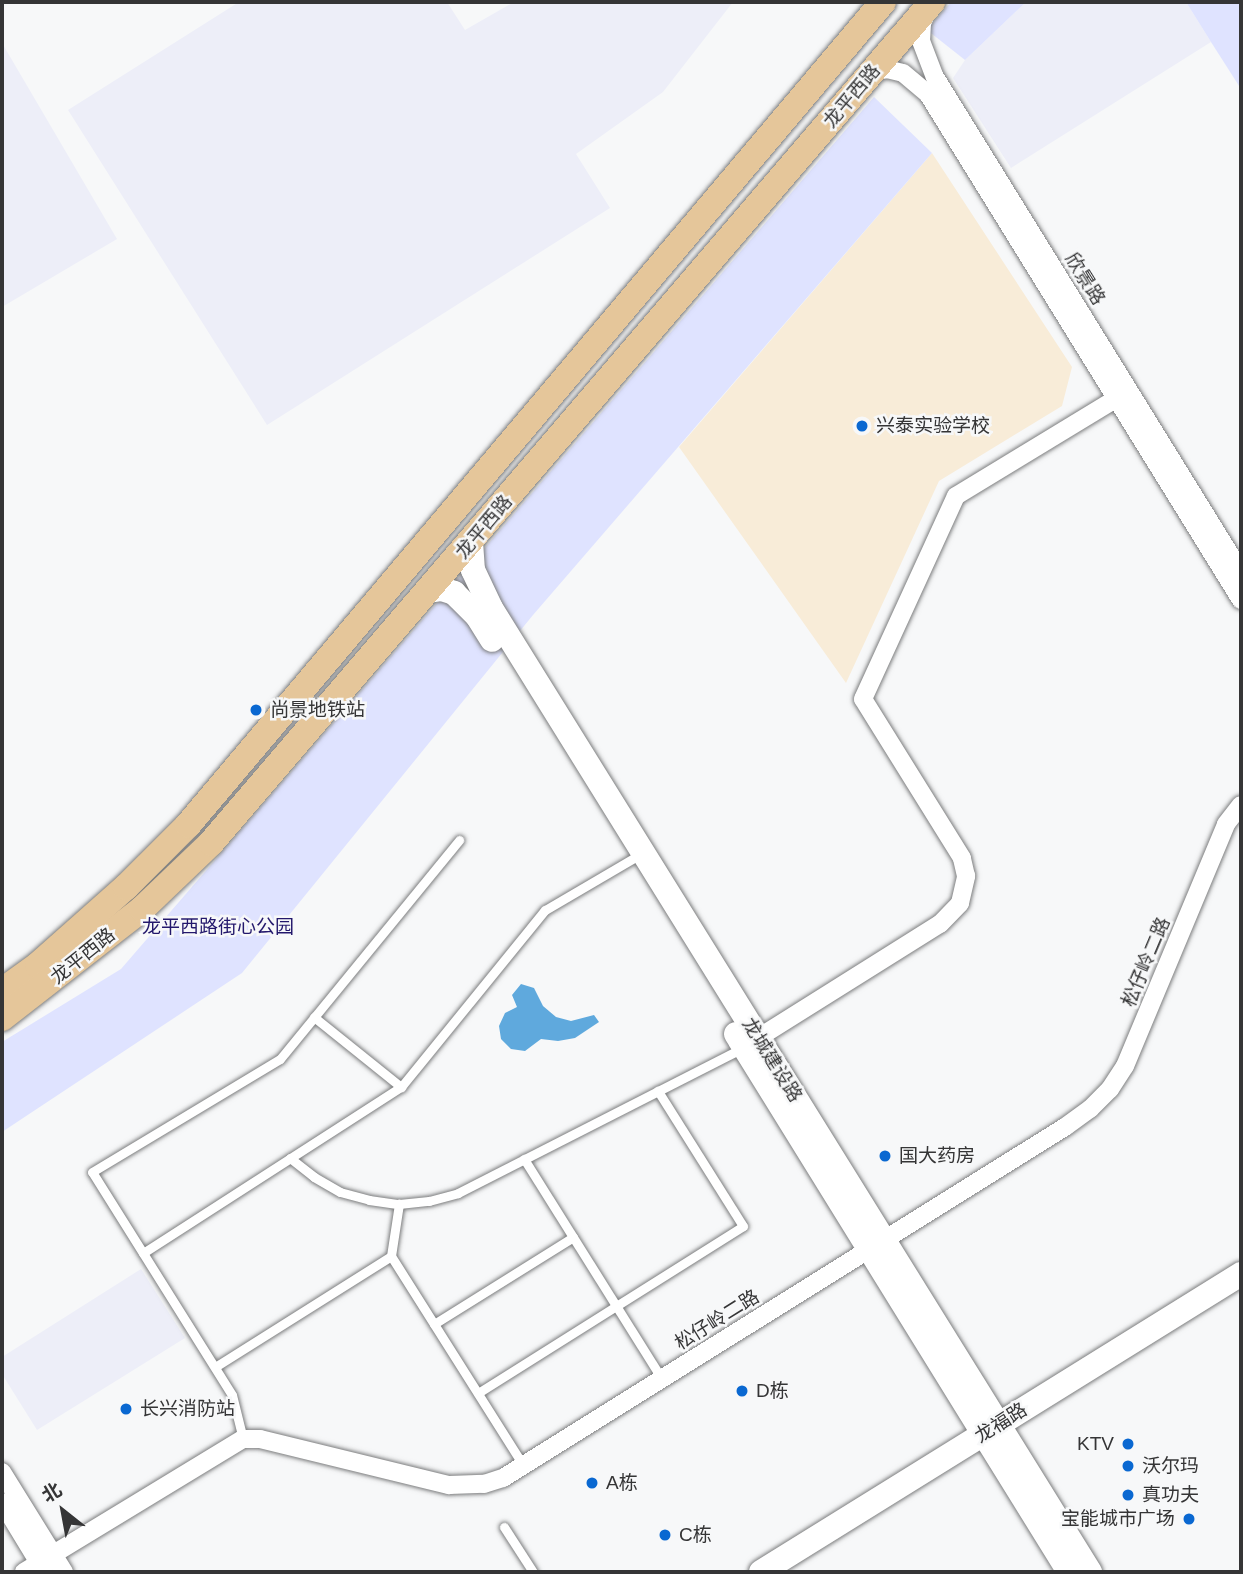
<!DOCTYPE html>
<html>
<head>
<meta charset="utf-8">
<style>
	body { margin:0 }
	#map { position:relative; width:1243px; height:1574px; overflow:hidden; background:#f7f8f9; font-family:Arial,"Noto Sans SC",sans-serif }
	div>[style] { position:absolute }
	[style*='--x'] { left:calc(var(--x)*1px); top:calc(var(--y)*1px); width:calc(var(--w)*1px); rotate:calc(var(--a)*1deg) }
	.built>* { inset:0; background:#edeef8 }
	.education>* { inset:0; background:#f8ecd8 }
	.green>* { inset:0; background:#dfe3ff }
	.water>* { inset:0; background:#5fa9dd }
	.roads { filter:drop-shadow(0 0 2px #7c7d7e) drop-shadow(0 0 2px #7c7d7e) }
	.lane>* { height:9px; margin:-4.5px; padding:0 4.5px; transform-origin:4.5px; border-radius:4.5px; background:#fff }
	.street>* { height:18px; margin:-9px; padding:0 9px; transform-origin:9px; border-radius:9px; background:#fff }
	.secondary>* { height:24px; margin:-12px; padding:0 12px; transform-origin:12px; border-radius:12px; background:#fff }
	.primary>* { height:26px; margin:-13px; padding:0 13px; transform-origin:13px; border-radius:13px; background:#e5c69a }
	.dots>* { width:19px; height:19px; translate:-50% -50%; box-sizing:border-box; border:4px solid #f7f8f9; border-radius:50% }
	span { translate:-50% -50%; white-space:nowrap; text-align:center; line-height:1.15; -webkit-text-stroke:5px #f7f8f9; paint-order:stroke }
	.street-label { font-size:19px; color:#353536 }
	.poi-label { font-size:19px; color:#353536 }
	.left { translate:0 -50%; text-align:left }
	.right { translate:-100% -50%; text-align:right }
	.park-label { font-size:19px; color:#23186c }
	.frame { position:absolute; inset:0; border:4px solid #353536; pointer-events:none }
	.north { position:absolute; left:28px; top:1476px; width:70px; height:70px; -webkit-text-stroke:5px #f7f8f9; paint-order:stroke; rotate:329deg; font-size:19px; font-weight:700; line-height:28px; text-align:center; color:#353536 }
	.north::after { content:''; display:block; margin:auto; width:24px; height:32px; background:#353536; clip-path:polygon(50% 0,100% 100%,50% 72%,0 100%) }
</style>
</head>
<body>
<div id="map">
	<div class="built">
		<div style="clip-path:polygon(239px 2px,447px 2px,465px 30px,514px 2px,733px 2px,663px 92px,576px 154px,610px 208px,267px 425px,68px 110px)"></div>
		<div style="clip-path:polygon(1026px 2px,1186px 2px,1211px 42px,1011px 168px,953px 78px,965px 60px)"></div>
		<div style="clip-path:polygon(2px 43px,117px 239px,2px 307px)"></div>
		<div style="clip-path:polygon(141px 1269px,185px 1338px,37px 1430px,2px 1374px,2px 1357px)"></div>
	</div>
	<div class="education">
		<div style="clip-path:polygon(932px 153px,1072px 367px,1062px 406px,939px 481px,846px 683px,679px 447px)"></div>
	</div>
	<div class="green">
		<div style="clip-path:polygon(951px 2px,1026px 2px,965px 60px,927px 30px)"></div>
		<div style="clip-path:polygon(1186px 2px,1241px 2px,1241px 89px,1211px 42px)"></div>
		<div style="clip-path:polygon(874px 97px,932px 153px,533px 615px,242px 973px,2px 1132px,2px 1042px,121px 969px)"></div>
	</div>
	<div class="water">
		<div style="clip-path:polygon(521px 984px,534px 988px,543px 1006px,556px 1017px,571px 1021px,594px 1015px,599px 1022px,575px 1038px,558px 1041px,541px 1039px,525px 1051px,511px 1049px,501px 1039px,499px 1026px,505px 1013px,517px 1007px,512px 995px)"></div>
	</div>
	<div class="roads">
		<div class="lane">
			<div style="--x:314;--y:1017;--w:112;--a:38.8"></div>
			<div style="--x:290;--y:1158;--w:31;--a:38"></div>
			<div style="--x:314;--y:1177;--w:30;--a:30"></div>
			<div style="--x:340;--y:1192;--w:30;--a:15"></div>
			<div style="--x:369;--y:1200;--w:30;--a:8"></div>
			<div style="--x:399;--y:1204;--w:30;--a:-6"></div>
			<div style="--x:429;--y:1201;--w:30;--a:-15"></div>
			<div style="--x:458;--y:1193;--w:319;--a:-27"></div>
			<div style="--x:524;--y:1159;--w:260;--a:57.9"></div>
			<div style="--x:143;--y:1253;--w:307;--a:-32.8"></div>
			<div style="--x:401;--y:1087;--w:228;--a:-50.9"></div>
			<div style="--x:545;--y:910;--w:111;--a:-30.3"></div>
			<div style="--x:391;--y:1256;--w:247;--a:57.7"></div>
			<div style="--x:434;--y:1324;--w:164;--a:-32"></div>
			<div style="--x:215;--y:1367;--w:208;--a:-32.2"></div>
			<div style="--x:391;--y:1256;--w:53;--a:-81.3"></div>
			<div style="--x:478;--y:1393;--w:313;--a:-32.2"></div>
			<div style="--x:743;--y:1226;--w:160;--a:-122.2"></div>
			<div style="--x:243;--y:1439;--w:45;--a:-104"></div>
			<div style="--x:232;--y:1395;--w:263;--a:-122.1"></div>
			<div style="--x:92;--y:1172;--w:219;--a:-31"></div>
			<div style="--x:280;--y:1059;--w:283;--a:-50.7"></div>
			<div style="--x:504;--y:1527;--w:54;--a:57.2"></div>
		</div>
		<div class="street">
			<div style="--x:927;--y:12;--w:12;--a:114"></div>
			<div style="--x:922;--y:23;--w:18;--a:93"></div>
			<div style="--x:921;--y:41;--w:39;--a:69"></div>
			<div style="--x:935;--y:77;--w:582;--a:58.28"></div>
			<div style="--x:872;--y:72;--w:15;--a:-11"></div>
			<div style="--x:887;--y:69;--w:16;--a:14"></div>
			<div style="--x:903;--y:73;--w:33;--a:40"></div>
			<div style="--x:928;--y:94;--w:595;--a:58.26"></div>
			<div style="--x:750;--y:1043;--w:224;--a:-32.1"></div>
			<div style="--x:940;--y:924;--w:29;--a:-46"></div>
			<div style="--x:960;--y:903;--w:28;--a:-77"></div>
			<div style="--x:966;--y:876;--w:18;--a:-103"></div>
			<div style="--x:962;--y:858;--w:187;--a:-121.9"></div>
			<div style="--x:863;--y:699;--w:223;--a:-65.4"></div>
			<div style="--x:956;--y:496;--w:202;--a:-31.3"></div>
			<div style="--x:2;--y:1472;--w:118;--a:58.2"></div>
			<div style="--x:2;--y:1502;--w:81;--a:58.7"></div>
			<div style="--x:24;--y:1572;--w:256;--a:-31.3"></div>
			<div style="--x:243;--y:1439;--w:17;--a:0"></div>
			<div style="--x:260;--y:1439;--w:195;--a:13.7"></div>
			<div style="--x:449;--y:1485;--w:35;--a:-2"></div>
			<div style="--x:484;--y:1484;--w:20;--a:-18"></div>
			<div style="--x:503;--y:1478;--w:663;--a:-31.99"></div>
			<div style="--x:1065;--y:1127;--w:31;--a:-36"></div>
			<div style="--x:1090;--y:1109;--w:28;--a:-45"></div>
			<div style="--x:1110;--y:1089;--w:27;--a:-57"></div>
			<div style="--x:1125;--y:1066;--w:262;--a:-67.3"></div>
			<div style="--x:1226;--y:824;--w:24;--a:-52"></div>
		</div>
		<div class="secondary">
			<div style="--x:471;--y:542;--w:28;--a:86"></div>
			<div style="--x:473;--y:570;--w:42;--a:64.7"></div>
			<div style="--x:491;--y:608;--w:1135;--a:58.14"></div>
			<div style="--x:429;--y:591;--w:13;--a:-9"></div>
			<div style="--x:442;--y:589;--w:13;--a:18"></div>
			<div style="--x:454;--y:593;--w:33;--a:45"></div>
			<div style="--x:477;--y:616;--w:28;--a:58"></div>
			<div style="--x:736;--y:1034;--w:633;--a:58.24"></div>
			<div style="--x:761;--y:1572;--w:565;--a:-31.83"></div>
		</div>
		<div class="primary">
			<div style="--x:2;--y:991;--w:44;--a:-35.8"></div>
			<div style="--x:38;--y:965;--w:118;--a:-41.6"></div>
			<div style="--x:126;--y:887;--w:88;--a:-45"></div>
			<div style="--x:188;--y:825;--w:1077;--a:-49.82"></div>
			<div style="--x:2;--y:1018;--w:177;--a:-37.9"></div>
			<div style="--x:142;--y:909;--w:95;--a:-43.7"></div>
			<div style="--x:211;--y:843;--w:1108;--a:-49.39"></div>
		</div>
	</div>
	<div class="dots">
		<div style="left:862px;top:426px;background:#0a68d1"></div>
		<div style="left:256px;top:710px;background:#0a68d1"></div>
		<div style="left:885px;top:1156px;background:#0a68d1"></div>
		<div style="left:742px;top:1391px;background:#0a68d1"></div>
		<div style="left:126px;top:1409px;background:#0a68d1"></div>
		<div style="left:1128px;top:1444px;background:#0a68d1"></div>
		<div style="left:1128px;top:1466px;background:#0a68d1"></div>
		<div style="left:592px;top:1483px;background:#0a68d1"></div>
		<div style="left:1128px;top:1495px;background:#0a68d1"></div>
		<div style="left:1189px;top:1519px;background:#0a68d1"></div>
		<div style="left:665px;top:1535px;background:#0a68d1"></div>
	</div>
	<div class="street-label">
		<span style="left:852px;top:96px;rotate:-50deg">龙平西路</span>
		<span style="left:1085px;top:279px;rotate:58deg">欣景路</span>
		<span style="left:484px;top:527px;rotate:-50deg">龙平西路</span>
		<span style="left:83px;top:956px;rotate:-39deg">龙平西路</span>
		<span style="left:1146px;top:962px;rotate:-67deg">松仔岭二路</span>
		<span style="left:772px;top:1060px;rotate:58deg">龙城建设路</span>
		<span style="left:717px;top:1320px;rotate:-32deg">松仔岭二路</span>
		<span style="left:1001px;top:1423px;rotate:-32deg">龙福路</span>
	</div>
	<div class="poi-label">
		<span class="left" style="left:876px;top:426px">兴泰实验学校</span>
		<span class="left" style="left:270px;top:710px">尚景地铁站</span>
		<span class="left" style="left:899px;top:1156px">国大药房</span>
		<span class="left" style="left:756px;top:1391px">D栋</span>
		<span class="left" style="left:140px;top:1409px">长兴消防站</span>
		<span class="right" style="left:1114px;top:1444px">KTV</span>
		<span class="left" style="left:1142px;top:1466px">沃尔玛</span>
		<span class="left" style="left:606px;top:1483px">A栋</span>
		<span class="left" style="left:1142px;top:1495px">真功夫</span>
		<span class="right" style="left:1175px;top:1519px">宝能城市广场</span>
		<span class="left" style="left:679px;top:1535px">C栋</span>
	</div>
	<div class="park-label">
		<span style="left:218px;top:927px">龙平西路街心公园</span>
	</div>
	<div class="frame"></div>
	<div class="north">北</div>
</div>
</body>
</html>
